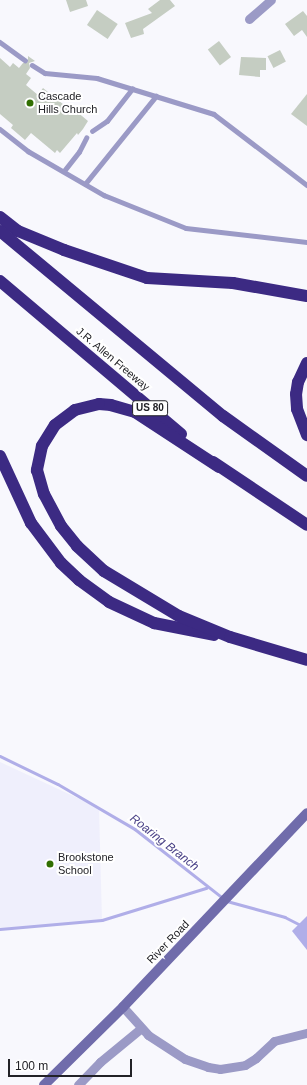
<!DOCTYPE html>
<html>
<head>
<meta charset="utf-8">
<style>
	body { margin:0 }
	#map { position:relative; width:307px; height:1085px; overflow:hidden; background:#f8f8fd; font-family:Helvetica,sans-serif }
	div>[style] { position:absolute }
	[style*='--x'] { left:calc(var(--x)*1px); top:calc(var(--y)*1px); width:calc(var(--w)*1px); rotate:calc(var(--a)*1deg) }
	.built>* { inset:0; background:#efeffc }
	.water>* { inset:0; background:#b0aee8 }
	.stream>* { height:2.5px; margin:-1.25px; padding:0 1.25px; transform-origin:1.25px; border-radius:1.25px; background:#b0aee8 }
	.building>* { inset:0; background:#c5cdc2; transform-origin:0 0 }
	.lane>* { height:4.5px; margin:-2.25px; padding:0 2.25px; transform-origin:2.25px; border-radius:2.25px; background:#9b9ac6 }
	.street>* { height:9px; margin:-4.5px; padding:0 4.5px; transform-origin:4.5px; border-radius:4.5px; background:#9b9ac6 }
	.secondary>* { height:10px; margin:-5px; padding:0 5px; transform-origin:5px; border-radius:5px; background:#706cab }
	.highway>* { height:12px; margin:-6px; padding:0 6px; transform-origin:6px; border-radius:6px; background:#3c2a83 }
	.dots>* { width:11px; height:11px; translate:-50% -50%; box-sizing:border-box; border:2px solid #fff; border-radius:50% }
	span { translate:-50% -50%; white-space:nowrap; text-align:center; line-height:1.15; -webkit-text-stroke:4px #fff; paint-order:stroke }
	.shield-label span { padding:1px 3px; background:#fff; border:1px solid; border-radius:3px; -webkit-text-stroke-width:0 }
	.shield-label { font-size:10px; color:#222227; font-weight:700 }
	.poi-label { font-size:11px; color:#222227 }
	.left { translate:0 -50%; text-align:left }
	.street-label { font-size:11px; color:#222227 }
	.water-label { font-size:12px; color:#4a4287; font-style:italic }
	.scale { position:absolute; left:8px; top:1059px; width:124px; height:18px; box-sizing:border-box; border:2px solid #222227; border-top:0; padding-left:5px; font-size:12px; line-height:14px; white-space:nowrap; color:#222227; -webkit-text-stroke:3px #fff; paint-order:stroke }
</style>
</head>
<body>
<div id="map">
	<div class="built">
		<div style="clip-path:polygon(0 762px,99px 808px,102px 920px,0 929px)"></div>
	</div>
	<div class="water">
		<div style="clip-path:polygon(307px 916px,307px 950px,292px 931px)"></div>
	</div>
	<div class="stream">
		<div style="--x:0;--y:756;--w:64;--a:25.8"></div>
		<div style="--x:58;--y:784;--w:89;--a:30.3"></div>
		<div style="--x:135;--y:829;--w:112;--a:38.1"></div>
		<div style="--x:227;--y:901;--w:60;--a:15.4"></div>
		<div style="--x:285;--y:917;--w:16;--a:27"></div>
		<div style="--x:0;--y:929;--w:102;--a:-5"></div>
		<div style="--x:102;--y:920;--w:109;--a:-17.1"></div>
	</div>
	<div class="building">
		<div style="clip-path:polygon(66px 0,86px 0,88px 6px,70px 12px)"></div>
		<div style="clip-path:polygon(160px 0,170px 0,175px 6px,143px 29px,144px 34px,131px 38px,125px 23px,152px 13px,148px 9px)"></div>
		<div style="left:97px;top:10px;width:25px;height:18px;rotate:34deg"></div>
		<div style="clip-path:polygon(303px 11px,307px 16px,307px 37px,302px 30px,294px 36px,285px 24px)"></div>
		<div style="left:219px;top:41px;width:20px;height:14px;rotate:53deg"></div>
		<div style="left:280px;top:50px;width:13px;height:14px;rotate:63deg"></div>
		<div style="clip-path:polygon(28px 56px,35px 61px,29px 63px,30px 68px,26px 74px,31px 78px,26px 85px,38px 95px,43px 88px,74px 113px,76px 111px,88px 121px,83px 129px,78px 135px,77px 133px,60px 153px,57px 150px,55px 153px,31px 133px,25px 140px,11px 128px,13px 125px,0 114px,0 58px,10px 67px,13px 63px,19px 68px,23px 63px,28px 62px)"></div>
		<div style="clip-path:polygon(241px 57px,266px 58px,266px 70px,260px 70px,260px 77px,239px 75px)"></div>
		<div style="clip-path:polygon(307px 94px,307px 126px,291px 114px)"></div>
	</div>
	<div class="lane">
		<div style="--x:0;--y:42;--w:31;--a:36"></div>
		<div style="--x:32;--y:65;--w:15;--a:32"></div>
		<div style="--x:45;--y:73;--w:52;--a:5.5"></div>
		<div style="--x:97;--y:78;--w:122;--a:17.1"></div>
		<div style="--x:214;--y:114;--w:117;--a:37.4"></div>
		<div style="--x:0;--y:129;--w:36;--a:38"></div>
		<div style="--x:28;--y:151;--w:88;--a:30.1"></div>
		<div style="--x:104;--y:195;--w:88;--a:21.9"></div>
		<div style="--x:186;--y:228;--w:122;--a:6.6"></div>
		<div style="--x:92;--y:131;--w:18;--a:-34"></div>
		<div style="--x:107;--y:121;--w:41;--a:-52"></div>
		<div style="--x:64;--y:171;--w:24;--a:-52"></div>
		<div style="--x:79;--y:152;--w:16;--a:-63"></div>
		<div style="--x:85;--y:184;--w:113;--a:-51.1"></div>
	</div>
	<div class="street">
		<div style="--x:249;--y:19;--w:29;--a:-41"></div>
		<div style="--x:123;--y:1007;--w:38;--a:48"></div>
		<div style="--x:148;--y:1035;--w:44;--a:33"></div>
		<div style="--x:185;--y:1059;--w:24;--a:19"></div>
		<div style="--x:208;--y:1067;--w:12;--a:9"></div>
		<div style="--x:220;--y:1069;--w:25;--a:-9"></div>
		<div style="--x:245;--y:1065;--w:13;--a:-32"></div>
		<div style="--x:256;--y:1058;--w:25;--a:-43"></div>
		<div style="--x:274;--y:1041;--w:34;--a:-14"></div>
		<div style="--x:78;--y:1085;--w:32;--a:-46"></div>
		<div style="--x:100;--y:1062;--w:52;--a:-39.5"></div>
	</div>
	<div class="secondary">
		<div style="--x:44;--y:1085;--w:111;--a:-44.6"></div>
		<div style="--x:123;--y:1007;--w:267;--a:-46.5"></div>
	</div>
	<div class="highway">
		<div style="--x:0;--y:217;--w:23;--a:38"></div>
		<div style="--x:18;--y:231;--w:50;--a:22.4"></div>
		<div style="--x:64;--y:250;--w:88;--a:18.6"></div>
		<div style="--x:147;--y:278;--w:86;--a:3.3"></div>
		<div style="--x:233;--y:283;--w:75;--a:10"></div>
		<div style="--x:0;--y:231;--w:290;--a:39.7"></div>
		<div style="--x:223;--y:416;--w:103;--a:35.5"></div>
		<div style="--x:0;--y:281;--w:237;--a:40.2"></div>
		<div style="--x:307;--y:363;--w:21;--a:115"></div>
		<div style="--x:298;--y:382;--w:12;--a:99"></div>
		<div style="--x:296;--y:394;--w:15;--a:86"></div>
		<div style="--x:297;--y:409;--w:28;--a:69"></div>
		<div style="--x:0;--y:456;--w:74;--a:65.2"></div>
		<div style="--x:31;--y:523;--w:50;--a:53.1"></div>
		<div style="--x:61;--y:563;--w:25;--a:43"></div>
		<div style="--x:79;--y:580;--w:37;--a:36"></div>
		<div style="--x:109;--y:602;--w:50;--a:25"></div>
		<div style="--x:154;--y:623;--w:61;--a:11.3"></div>
		<div style="--x:213;--y:462;--w:113;--a:33.8"></div>
		<div style="--x:219;--y:467;--w:100;--a:-146.8"></div>
		<div style="--x:135;--y:412;--w:25;--a:-164"></div>
		<div style="--x:111;--y:405;--w:12;--a:-175"></div>
		<div style="--x:99;--y:404;--w:25;--a:166"></div>
		<div style="--x:75;--y:410;--w:25;--a:143"></div>
		<div style="--x:55;--y:425;--w:25;--a:122"></div>
		<div style="--x:42;--y:446;--w:25;--a:102"></div>
		<div style="--x:37;--y:470;--w:25;--a:74"></div>
		<div style="--x:44;--y:494;--w:36;--a:62"></div>
		<div style="--x:61;--y:526;--w:26;--a:51"></div>
		<div style="--x:77;--y:546;--w:37;--a:43"></div>
		<div style="--x:104;--y:571;--w:87;--a:31"></div>
		<div style="--x:179;--y:616;--w:55;--a:22.4"></div>
		<div style="--x:230;--y:637;--w:80;--a:16.6"></div>
	</div>
	<div class="dots">
		<div style="left:30px;top:103px;background:#316f01"></div>
		<div style="left:50px;top:864px;background:#316f01"></div>
	</div>
	<div class="shield-label">
		<span style="left:150px;top:408px">US 80</span>
	</div>
	<div class="poi-label">
		<span class="left" style="left:38px;top:103px">Cascade<br>Hills Church</span>
		<span class="left" style="left:58px;top:864px">Brookstone<br>School</span>
	</div>
	<div class="street-label">
		<span style="left:113px;top:359px;rotate:40deg">J.R. Allen Freeway</span>
		<span style="left:168px;top:942px;rotate:-46deg">River Road</span>
	</div>
	<div class="water-label">
		<span style="left:164px;top:843px;rotate:38deg">Roaring Branch</span>
	</div>
	<div class="scale">100 m</div>
</div>
</body>
</html>
